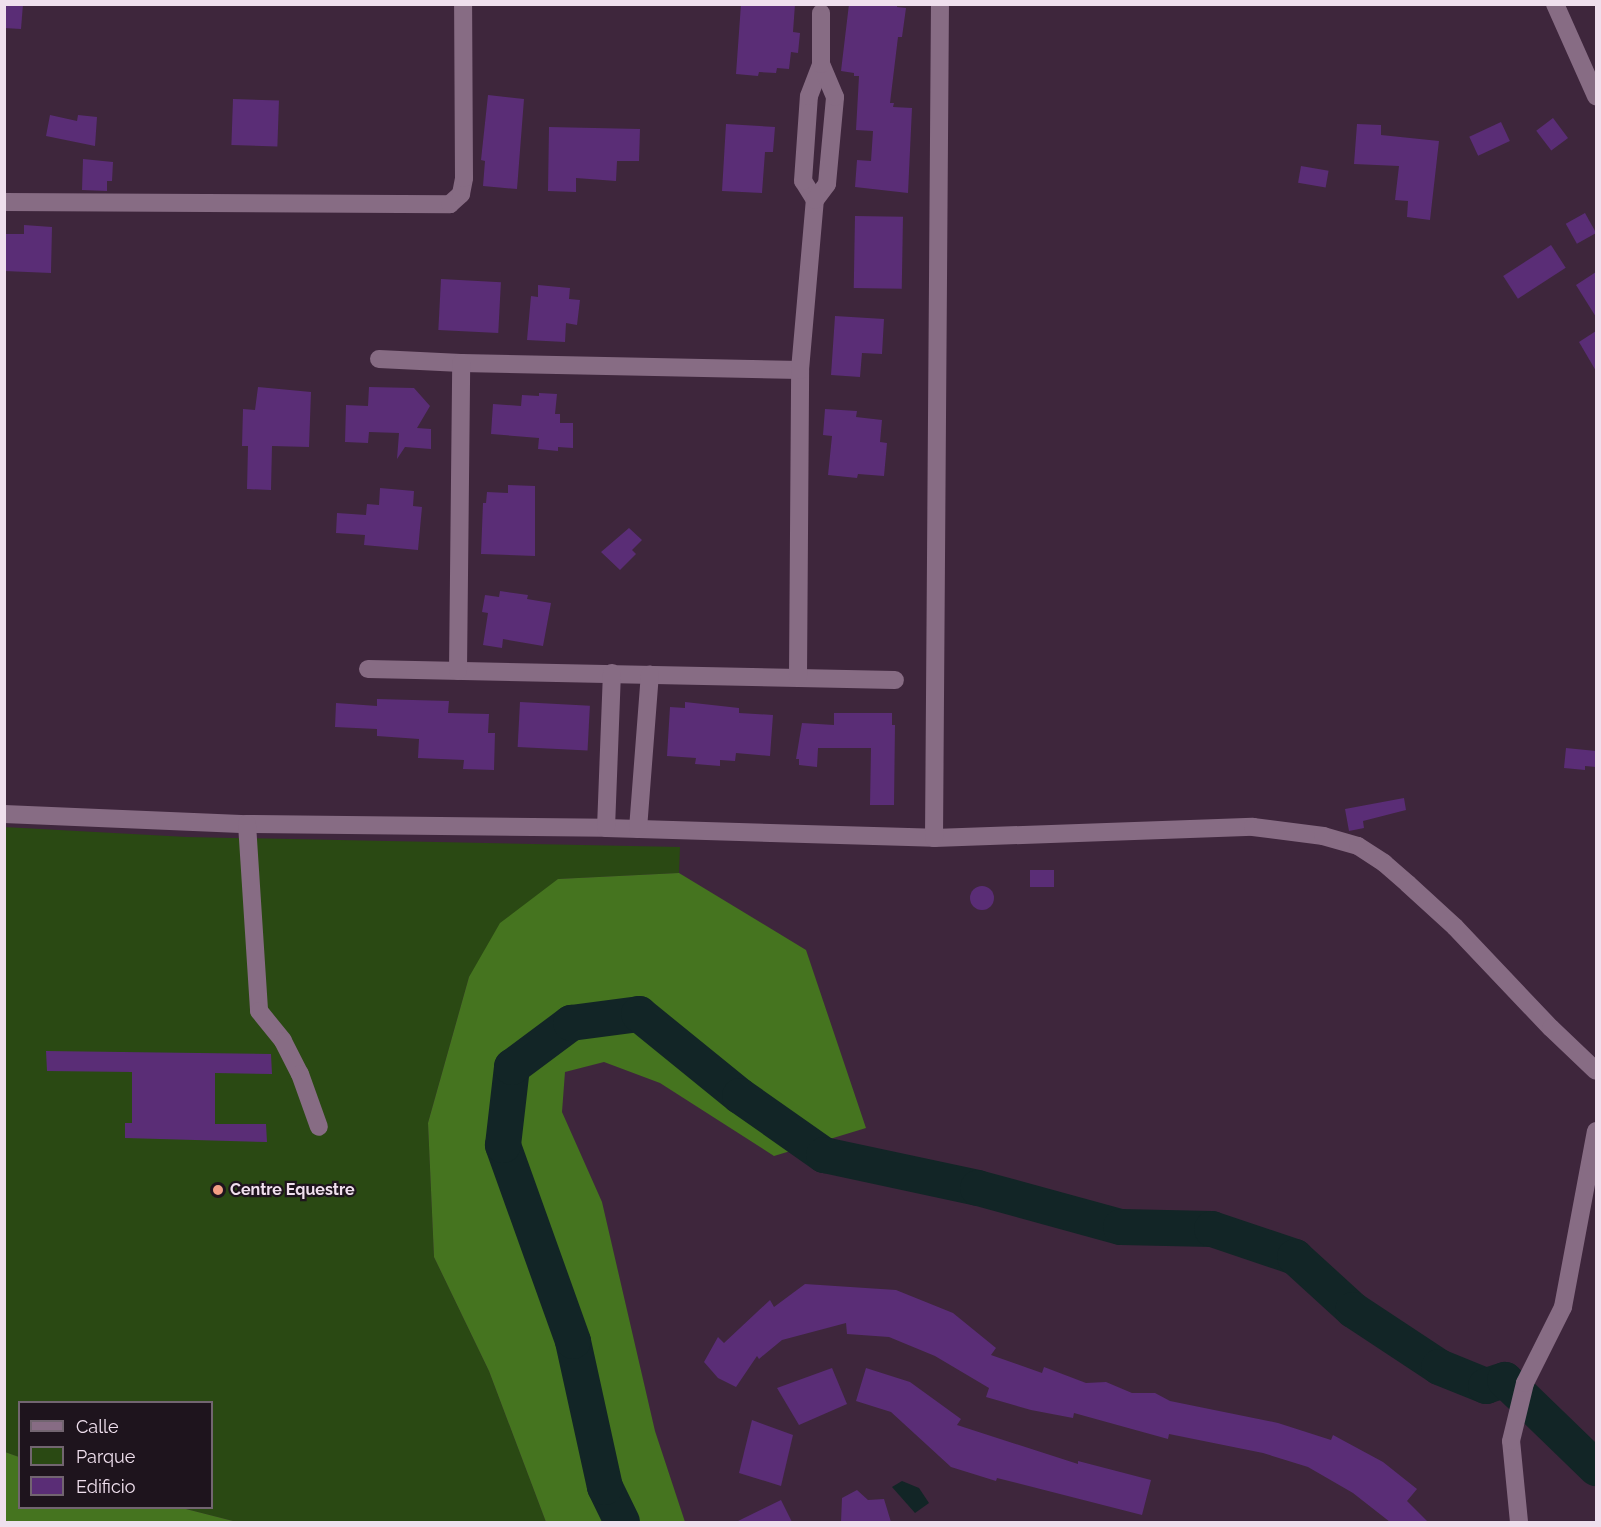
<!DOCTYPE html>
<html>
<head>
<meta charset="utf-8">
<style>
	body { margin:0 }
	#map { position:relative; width:1601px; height:1527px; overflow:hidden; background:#3e263c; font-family:Raleway,sans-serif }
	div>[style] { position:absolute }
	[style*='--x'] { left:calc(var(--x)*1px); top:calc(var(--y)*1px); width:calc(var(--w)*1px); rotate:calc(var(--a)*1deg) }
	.green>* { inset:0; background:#2a4913 }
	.forest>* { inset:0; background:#45741f }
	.water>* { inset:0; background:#122526 }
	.river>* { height:36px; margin:-18px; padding:0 18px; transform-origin:18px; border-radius:18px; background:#122526 }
	.building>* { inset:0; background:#5a2d76; transform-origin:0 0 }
	.round { border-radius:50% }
	.minor>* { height:18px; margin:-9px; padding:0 9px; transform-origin:9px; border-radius:9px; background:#876c84 }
	.dots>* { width:16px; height:16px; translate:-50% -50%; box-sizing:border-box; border:3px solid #1e141d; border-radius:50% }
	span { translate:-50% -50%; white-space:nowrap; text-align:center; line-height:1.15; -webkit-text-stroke:4.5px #1e141d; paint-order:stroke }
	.poi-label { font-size:16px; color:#efdfed; font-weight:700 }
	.left { translate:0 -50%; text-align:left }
	.frame { position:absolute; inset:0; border:6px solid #efdfed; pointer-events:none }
	.legend { position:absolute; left:18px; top:1401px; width:195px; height:108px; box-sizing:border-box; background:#1e141d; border:2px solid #726570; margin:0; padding:8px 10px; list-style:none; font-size:18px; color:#efdfed }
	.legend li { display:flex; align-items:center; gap:12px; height:30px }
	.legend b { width:30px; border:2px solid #726570 }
</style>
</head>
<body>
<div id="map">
	<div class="green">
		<div style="clip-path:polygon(4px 827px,187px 837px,680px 847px,679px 873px,558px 879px,469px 977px,428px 1123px,434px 1257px,489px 1371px,546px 1522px,237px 1522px,182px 1508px,212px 1508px,212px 1402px,20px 1402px,19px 1457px,5px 1452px)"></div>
	</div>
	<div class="forest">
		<div style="clip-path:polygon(679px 873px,806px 950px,866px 1128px,774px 1156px,660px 1083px,604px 1062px,565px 1072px,562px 1112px,602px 1202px,655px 1431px,685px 1522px,546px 1522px,489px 1371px,434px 1257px,428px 1123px,469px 977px,500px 923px,558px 879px)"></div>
		<div style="clip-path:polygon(5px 1452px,19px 1457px,20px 1508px,182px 1508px,237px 1522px,5px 1522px)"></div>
	</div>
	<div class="water">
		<div style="clip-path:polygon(902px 1481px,919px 1488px,929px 1503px,915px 1513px,892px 1487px)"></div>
	</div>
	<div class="river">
		<div style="--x:622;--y:1522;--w:39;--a:-116"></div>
		<div style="--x:605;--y:1487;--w:149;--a:-102.4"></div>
		<div style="--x:573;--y:1341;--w:208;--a:-109.7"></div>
		<div style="--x:503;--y:1145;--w:79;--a:-83.4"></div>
		<div style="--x:512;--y:1067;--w:74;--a:-36.7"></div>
		<div style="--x:571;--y:1023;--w:69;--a:-7.5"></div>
		<div style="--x:639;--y:1014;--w:130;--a:39.1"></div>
		<div style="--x:740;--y:1096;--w:103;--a:35.1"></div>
		<div style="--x:824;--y:1155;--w:157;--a:12.1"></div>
		<div style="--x:978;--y:1188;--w:148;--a:15.3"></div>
		<div style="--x:1121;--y:1227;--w:91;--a:1.3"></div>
		<div style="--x:1212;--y:1229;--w:88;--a:18.6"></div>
		<div style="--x:1295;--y:1257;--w:79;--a:42.4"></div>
		<div style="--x:1353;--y:1310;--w:103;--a:33.5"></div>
		<div style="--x:1439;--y:1367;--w:51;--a:22"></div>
		<div style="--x:1486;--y:1386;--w:20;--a:-18"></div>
		<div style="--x:1505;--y:1380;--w:127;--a:44"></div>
	</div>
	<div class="building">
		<div style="clip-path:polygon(4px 4px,23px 4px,21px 29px,4px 28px)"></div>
		<div style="clip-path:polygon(741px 4px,795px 4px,793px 32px,800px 33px,798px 53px,791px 52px,789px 69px,777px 68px,776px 73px,759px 72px,758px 76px,736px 74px)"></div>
		<div style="clip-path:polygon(849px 4px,897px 4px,897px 7px,906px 8px,902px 37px,898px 37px,890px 103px,894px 103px,893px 107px,912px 108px,908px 193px,855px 187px,857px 160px,871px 161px,873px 131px,856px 130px,859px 76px,854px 76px,854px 73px,841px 71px)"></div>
		<div style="clip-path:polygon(488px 95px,524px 99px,517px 189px,483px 186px,485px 161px,481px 160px)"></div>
		<div style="left:233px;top:99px;width:46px;height:46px;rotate:2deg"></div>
		<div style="clip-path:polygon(50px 115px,77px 121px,78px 115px,97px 117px,95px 146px,46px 136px)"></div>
		<div style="left:1553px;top:118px;width:25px;height:21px;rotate:53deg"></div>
		<div style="left:1501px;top:122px;width:21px;height:35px;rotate:65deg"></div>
		<div style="clip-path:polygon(726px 124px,775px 127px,773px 152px,765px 152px,762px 193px,722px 191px)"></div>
		<div style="clip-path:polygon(1357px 124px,1381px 125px,1381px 135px,1439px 141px,1430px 220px,1407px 217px,1408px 201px,1395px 200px,1399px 166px,1354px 164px)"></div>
		<div style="clip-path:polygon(549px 127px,640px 129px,639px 161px,617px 161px,616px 181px,576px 178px,576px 192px,548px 191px)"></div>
		<div style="clip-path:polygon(83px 159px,113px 162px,112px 181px,107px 181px,107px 191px,82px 190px)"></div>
		<div style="left:1301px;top:166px;width:28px;height:17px;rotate:10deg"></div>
		<div style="left:1585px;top:213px;width:23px;height:22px;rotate:61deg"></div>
		<div style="left:855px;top:216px;width:48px;height:72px;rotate:1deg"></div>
		<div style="clip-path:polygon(24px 225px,52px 227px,51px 273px,4px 271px,4px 234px,24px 234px)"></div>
		<div style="left:1551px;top:245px;width:27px;height:57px;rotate:57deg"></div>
		<div style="clip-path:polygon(1596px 272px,1596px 317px,1576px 285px)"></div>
		<div style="left:441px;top:279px;width:60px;height:51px;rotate:3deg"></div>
		<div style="clip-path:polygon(538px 285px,570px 288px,569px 299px,580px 300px,577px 325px,566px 323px,565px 342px,527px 340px,531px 296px,538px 297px)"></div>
		<div style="clip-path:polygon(835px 316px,884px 319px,882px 354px,862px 353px,860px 377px,831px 375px)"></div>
		<div style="clip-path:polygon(1596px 331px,1596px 371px,1579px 342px)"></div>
		<div style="clip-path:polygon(258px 387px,311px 392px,309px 447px,272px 446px,271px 490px,247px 489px,248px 446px,242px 446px,243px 409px,255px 410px)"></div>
		<div style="clip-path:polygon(369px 387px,414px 388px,430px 406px,417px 428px,431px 429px,431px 449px,405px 447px,397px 459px,399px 433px,369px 432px,368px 443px,345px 442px,346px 405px,368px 406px)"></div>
		<div style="clip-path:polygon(539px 393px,557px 394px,555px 414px,560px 414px,560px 423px,573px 423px,573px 448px,558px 447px,558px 451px,538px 449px,539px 438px,491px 434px,493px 404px,521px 406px,522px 395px,539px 396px)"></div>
		<div style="clip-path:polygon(825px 409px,857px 411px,856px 417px,882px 420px,880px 442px,887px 443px,884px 476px,858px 474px,857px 478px,828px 475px,832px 436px,823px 435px)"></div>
		<div style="clip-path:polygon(508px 485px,535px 486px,535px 556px,481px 554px,483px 503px,486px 503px,487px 492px,508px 493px)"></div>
		<div style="clip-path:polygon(380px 488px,414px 491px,413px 506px,422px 507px,418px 550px,364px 545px,365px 535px,336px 533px,337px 513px,366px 515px,367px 504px,379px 505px)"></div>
		<div style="clip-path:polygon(629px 528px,642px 540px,632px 550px,636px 554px,620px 570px,601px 552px)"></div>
		<div style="clip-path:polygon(500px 591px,528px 595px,527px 599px,551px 603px,543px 646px,503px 639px,502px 648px,483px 645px,488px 613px,482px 612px,485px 595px,499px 597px)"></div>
		<div style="clip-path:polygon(377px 699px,449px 701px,448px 713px,489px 714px,488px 733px,495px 733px,494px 770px,463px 769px,464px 760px,418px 758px,419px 739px,377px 736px,377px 729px,335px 727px,336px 703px,377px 706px)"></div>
		<div style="left:520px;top:702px;width:70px;height:45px;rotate:3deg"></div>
		<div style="clip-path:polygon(685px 702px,739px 708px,739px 713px,773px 715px,770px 756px,736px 753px,735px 761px,720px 760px,720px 766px,695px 764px,696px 758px,667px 756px,670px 707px,685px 708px)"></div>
		<div style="clip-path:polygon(834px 713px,892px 713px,892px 725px,895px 725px,894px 805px,870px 805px,871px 748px,818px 748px,817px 767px,799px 765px,799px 759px,796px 759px,802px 723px,834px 725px)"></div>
		<div style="clip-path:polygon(1566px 748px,1596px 751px,1596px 767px,1585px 766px,1585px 770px,1564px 768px)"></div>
		<div style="clip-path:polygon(1404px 798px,1406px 810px,1363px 821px,1364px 828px,1349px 831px,1345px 809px)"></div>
		<div style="left:1054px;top:870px;width:17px;height:24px;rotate:90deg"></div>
		<div class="round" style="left:970px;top:886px;width:24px;height:24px"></div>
		<div style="clip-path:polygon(46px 1051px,271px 1054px,272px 1074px,215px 1073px,215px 1124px,266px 1124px,267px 1142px,125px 1138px,125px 1123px,132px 1123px,132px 1072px,47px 1071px)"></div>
		<div style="clip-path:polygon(805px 1284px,896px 1290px,953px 1313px,996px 1348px,991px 1355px,1042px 1373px,1044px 1367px,1086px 1383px,1106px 1382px,1132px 1393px,1155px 1393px,1170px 1401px,1278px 1423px,1331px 1440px,1333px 1435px,1383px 1462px,1417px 1489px,1407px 1501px,1428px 1522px,1390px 1522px,1353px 1493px,1308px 1467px,1263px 1453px,1169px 1434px,1168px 1439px,1074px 1413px,1073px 1418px,1031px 1410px,986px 1397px,989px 1388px,935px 1356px,889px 1337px,847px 1334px,846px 1323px,782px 1340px,759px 1359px,757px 1356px,736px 1387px,718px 1378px,704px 1362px,718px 1337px,724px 1343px,770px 1300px,774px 1307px)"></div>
		<div style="clip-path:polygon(832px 1368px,847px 1404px,799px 1425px,777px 1388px)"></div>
		<div style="clip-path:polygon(866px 1368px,910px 1382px,961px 1419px,957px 1425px,1078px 1464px,1078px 1461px,1151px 1480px,1142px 1515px,997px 1478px,996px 1481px,951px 1467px,891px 1412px,856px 1401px)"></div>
		<div style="clip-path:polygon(752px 1420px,793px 1435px,781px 1486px,739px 1473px)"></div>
		<div style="clip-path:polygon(857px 1490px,868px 1500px,884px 1499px,891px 1522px,841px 1522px,842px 1498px)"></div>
		<div style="clip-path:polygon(781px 1500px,792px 1522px,736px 1522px)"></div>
	</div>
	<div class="minor">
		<div style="--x:1555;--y:4;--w:101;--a:66"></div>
		<div style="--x:815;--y:200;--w:22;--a:-122"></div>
		<div style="--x:803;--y:181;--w:85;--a:-86"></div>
		<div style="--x:809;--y:96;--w:34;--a:-69"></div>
		<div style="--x:4;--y:202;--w:446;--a:0.3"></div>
		<div style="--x:450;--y:204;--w:15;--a:-42"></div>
		<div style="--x:461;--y:194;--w:16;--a:-79"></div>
		<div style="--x:464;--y:178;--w:174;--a:-90.3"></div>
		<div style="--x:379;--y:359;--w:82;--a:2.8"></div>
		<div style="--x:461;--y:363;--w:339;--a:1.2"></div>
		<div style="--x:368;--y:669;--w:527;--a:1.2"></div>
		<div style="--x:458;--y:671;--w:308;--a:-89.4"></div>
		<div style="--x:798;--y:677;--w:307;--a:-89.6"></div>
		<div style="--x:800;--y:370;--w:171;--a:-85"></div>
		<div style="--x:815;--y:200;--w:20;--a:-53"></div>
		<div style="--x:827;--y:184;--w:87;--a:-84.7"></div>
		<div style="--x:835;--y:97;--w:36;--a:-113"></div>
		<div style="--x:821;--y:64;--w:51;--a:-90"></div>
		<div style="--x:4;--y:814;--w:243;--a:2.4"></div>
		<div style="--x:247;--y:824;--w:359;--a:0.6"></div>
		<div style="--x:606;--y:828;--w:328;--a:1.7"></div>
		<div style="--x:934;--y:838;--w:319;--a:-2"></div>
		<div style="--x:1253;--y:827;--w:71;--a:7.3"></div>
		<div style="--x:1323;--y:836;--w:36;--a:16"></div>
		<div style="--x:1358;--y:846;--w:31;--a:33"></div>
		<div style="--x:1384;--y:863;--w:32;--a:41"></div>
		<div style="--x:1408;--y:884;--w:64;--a:42.5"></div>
		<div style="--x:1455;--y:927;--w:139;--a:46.5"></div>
		<div style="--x:1551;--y:1028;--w:62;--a:43.7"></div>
		<div style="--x:247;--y:824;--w:187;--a:86.3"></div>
		<div style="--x:259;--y:1011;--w:38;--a:51"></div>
		<div style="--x:283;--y:1041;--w:37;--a:63"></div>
		<div style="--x:300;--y:1074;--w:56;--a:70.3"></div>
		<div style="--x:606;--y:828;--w:155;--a:-87.8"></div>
		<div style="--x:638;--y:829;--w:155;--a:-85.6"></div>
		<div style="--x:934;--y:838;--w:834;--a:-89.59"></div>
		<div style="--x:1519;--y:1522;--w:81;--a:-95.6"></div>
		<div style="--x:1511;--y:1441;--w:60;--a:-76.4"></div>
		<div style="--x:1525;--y:1383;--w:85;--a:-63.4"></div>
		<div style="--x:1563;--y:1307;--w:179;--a:-79.4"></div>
	</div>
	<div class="dots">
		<div style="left:218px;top:1190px;background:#f39f85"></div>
	</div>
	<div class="poi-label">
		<span class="left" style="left:230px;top:1190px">Centre Equestre</span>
	</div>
	<div class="frame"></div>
	<ul class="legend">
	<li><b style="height:8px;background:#876c84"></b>Calle</li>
	<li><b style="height:16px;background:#2a4913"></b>Parque</li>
	<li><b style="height:16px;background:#5a2d76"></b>Edificio</li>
	</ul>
</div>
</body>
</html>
